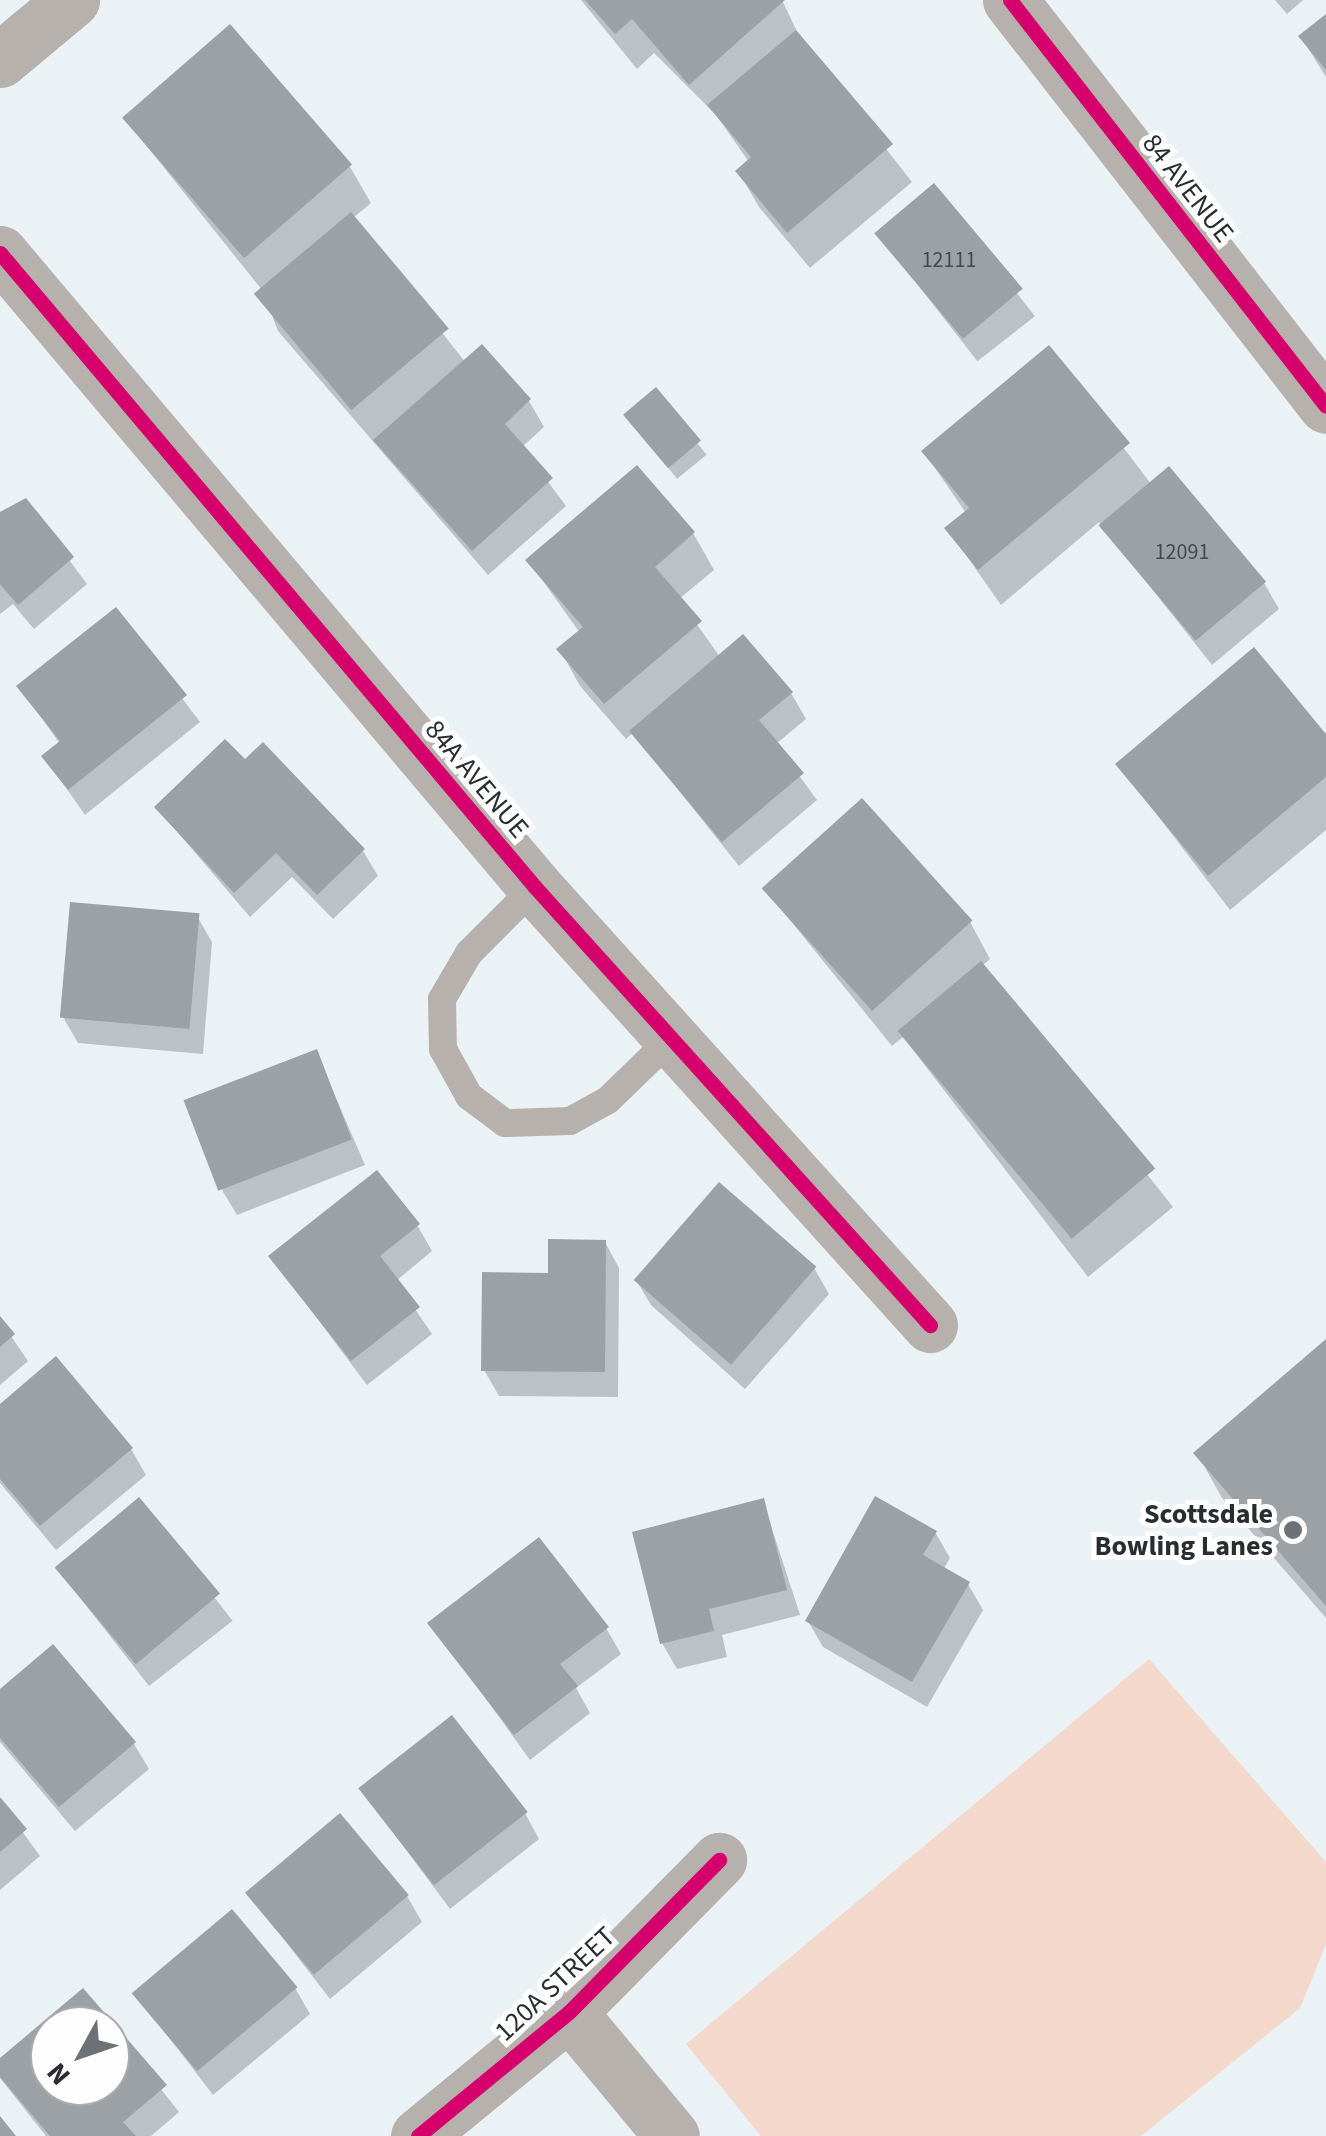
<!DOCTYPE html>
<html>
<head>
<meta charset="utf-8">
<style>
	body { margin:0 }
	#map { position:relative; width:1326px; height:2136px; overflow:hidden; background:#eaf2f6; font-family:"Source Sans 3",sans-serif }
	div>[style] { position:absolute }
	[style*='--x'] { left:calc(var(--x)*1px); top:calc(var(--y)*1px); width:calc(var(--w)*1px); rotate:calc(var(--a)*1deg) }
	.green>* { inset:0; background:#f3d8cb }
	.shadow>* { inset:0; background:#0003; transform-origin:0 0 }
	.building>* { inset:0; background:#9ba1a4; transform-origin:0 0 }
	.service>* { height:28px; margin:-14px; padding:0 14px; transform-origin:14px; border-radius:14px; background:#b7b1ad }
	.minor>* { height:55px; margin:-27.5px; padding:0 27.5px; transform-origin:27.5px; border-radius:27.5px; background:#b7b1ad }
	.tertiary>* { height:55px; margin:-27.5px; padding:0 27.5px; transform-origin:27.5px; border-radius:27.5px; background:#b7b1ad }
	.cycleway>* { height:15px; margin:-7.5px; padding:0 7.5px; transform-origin:7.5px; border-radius:7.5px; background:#d6006c }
	.dots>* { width:28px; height:28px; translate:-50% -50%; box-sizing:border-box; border:5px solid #fefefe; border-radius:50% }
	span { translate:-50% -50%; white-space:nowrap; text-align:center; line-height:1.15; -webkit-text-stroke:10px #fefefe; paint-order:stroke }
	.number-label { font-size:22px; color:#454a4d }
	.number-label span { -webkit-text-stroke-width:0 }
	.street-label { font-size:28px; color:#282d30 }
	.poi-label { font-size:28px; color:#282d30; font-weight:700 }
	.right { translate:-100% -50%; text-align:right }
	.north { position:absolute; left:30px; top:2006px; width:100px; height:100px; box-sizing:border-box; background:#fefefe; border:2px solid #a8aaac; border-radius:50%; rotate:230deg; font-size:28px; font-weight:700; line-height:40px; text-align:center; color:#282d30 }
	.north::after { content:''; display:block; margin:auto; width:35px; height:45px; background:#6c7275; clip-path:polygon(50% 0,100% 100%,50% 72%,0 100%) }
</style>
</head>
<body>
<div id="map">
	<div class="green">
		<div style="clip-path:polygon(1149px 1659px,1326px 1862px,1326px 1944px,1300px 2008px,1141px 2136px,761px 2136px,686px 2044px)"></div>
	</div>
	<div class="shadow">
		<div style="clip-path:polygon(581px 0,782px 0,801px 40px,912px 182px,810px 268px,759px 207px,738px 171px,749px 162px,716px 115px,654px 53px,637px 69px)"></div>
		<div style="clip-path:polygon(1275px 0,1303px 0,1287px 14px)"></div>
		<div style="clip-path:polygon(1326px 17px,1326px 77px,1301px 37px)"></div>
		<div style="clip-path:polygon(125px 119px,350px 167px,371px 203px,353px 218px,465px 362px,482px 348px,529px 401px,544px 427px,522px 447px,566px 506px,488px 575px,278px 331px,262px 290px)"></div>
		<div style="left:934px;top:187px;width:164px;height:73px;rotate:52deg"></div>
		<div style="clip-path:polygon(1049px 349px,1151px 484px,1264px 583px,1279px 609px,1212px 665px,1099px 522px,1001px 605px,947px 528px,966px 513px,924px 452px)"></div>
		<div style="left:655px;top:391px;width:82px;height:38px;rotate:51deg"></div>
		<div style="clip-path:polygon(26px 502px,87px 584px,34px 629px,13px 604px,0 614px,0 516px)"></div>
		<div style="clip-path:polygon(693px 533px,714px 570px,679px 599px,720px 657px,791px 693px,806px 719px,776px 744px,817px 800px,739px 866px,633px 733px,626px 739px,580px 686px,560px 650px,580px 633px,528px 560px)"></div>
		<div style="clip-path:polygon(116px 611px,200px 722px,85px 815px,44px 756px,60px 744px,20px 687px)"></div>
		<div style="clip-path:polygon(1326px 738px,1326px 830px,1230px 910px,1118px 764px)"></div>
		<div style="clip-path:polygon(245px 762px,363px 851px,378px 876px,333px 919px,292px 877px,250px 917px,157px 808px)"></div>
		<div style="clip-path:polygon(764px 888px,970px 922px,990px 959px,982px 966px,1173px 1207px,1088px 1277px,903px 1037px,892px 1046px)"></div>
		<div style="clip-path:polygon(197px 916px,212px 942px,203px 1054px,78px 1043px,63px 1017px)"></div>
		<div style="clip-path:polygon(316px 1052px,365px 1165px,237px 1215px,222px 1190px)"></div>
		<div style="clip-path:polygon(417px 1225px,432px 1251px,396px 1281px,432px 1334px,367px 1385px,271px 1257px)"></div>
		<div style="clip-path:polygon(605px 1242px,619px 1268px,618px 1397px,499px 1396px,484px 1370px,551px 1275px)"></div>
		<div style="clip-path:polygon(814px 1268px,829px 1294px,745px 1389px,651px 1305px,636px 1280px)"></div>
		<div style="clip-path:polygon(0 1320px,28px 1361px,0 1385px)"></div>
		<div style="clip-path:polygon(1326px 1342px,1326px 1618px,1222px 1498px,1197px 1453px)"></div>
		<div style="clip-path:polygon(0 1407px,131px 1449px,146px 1475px,56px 1550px,0 1483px)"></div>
		<div style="left:139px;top:1501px;width:152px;height:106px;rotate:52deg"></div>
		<div style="clip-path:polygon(763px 1501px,800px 1615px,722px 1635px,727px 1657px,677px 1669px,662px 1643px)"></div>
		<div style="clip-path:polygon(935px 1532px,950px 1558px,943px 1570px,968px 1584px,983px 1610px,927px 1707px,823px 1647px,808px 1621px)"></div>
		<div style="clip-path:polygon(431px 1623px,606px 1628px,621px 1654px,576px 1688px,590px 1713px,530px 1760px)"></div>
		<div style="clip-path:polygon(0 1692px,134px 1744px,149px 1769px,75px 1831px,0 1742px)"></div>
		<div style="clip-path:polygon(361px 1789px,525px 1813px,539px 1839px,450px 1909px)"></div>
		<div style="clip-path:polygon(0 1801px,40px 1856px,0 1890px)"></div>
		<div style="clip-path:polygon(248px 1893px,407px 1896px,422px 1922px,330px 1999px)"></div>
		<div style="clip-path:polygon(295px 1988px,310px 2014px,213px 2095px,135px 1993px)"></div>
		<div style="clip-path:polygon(evenodd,83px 1991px,179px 2112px,151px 2136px,46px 2136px,0 2078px,0 2061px,83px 1991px,50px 2026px,110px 2026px,110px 2086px,50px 2086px,50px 2026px)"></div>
	</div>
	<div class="building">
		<div style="clip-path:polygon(585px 0,785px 0,689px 85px,632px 19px,615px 34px)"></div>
		<div style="clip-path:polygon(1326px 14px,1326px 70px,1298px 36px)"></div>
		<div style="left:230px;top:24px;width:186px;height:143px;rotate:49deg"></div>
		<div style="clip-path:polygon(796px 30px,893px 144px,787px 233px,735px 171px,751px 157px,707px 105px)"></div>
		<div style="left:934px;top:183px;width:138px;height:78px;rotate:50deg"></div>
		<div style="left:351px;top:212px;width:152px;height:127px;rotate:50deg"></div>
		<div style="clip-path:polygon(482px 344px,531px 399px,505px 424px,553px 478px,472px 551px,373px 440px)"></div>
		<div style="clip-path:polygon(1049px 345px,1130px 443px,978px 570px,944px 528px,969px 508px,921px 451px)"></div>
		<div style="left:656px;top:387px;width:70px;height:43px;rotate:50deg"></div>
		<div style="clip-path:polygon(637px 465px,695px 532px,655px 567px,702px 621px,604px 704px,556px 649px,583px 627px,525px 560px)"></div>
		<div style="left:1169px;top:466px;width:151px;height:92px;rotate:50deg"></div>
		<div style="clip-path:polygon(26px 498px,74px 557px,18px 605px,0 584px,0 512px)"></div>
		<div style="clip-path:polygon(116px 607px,187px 695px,68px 790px,41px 756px,60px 741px,16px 686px)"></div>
		<div style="clip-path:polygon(743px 634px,793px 692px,759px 720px,804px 773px,722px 842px,629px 731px)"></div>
		<div style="clip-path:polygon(1254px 647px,1326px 734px,1326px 777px,1208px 876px,1115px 764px)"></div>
		<div style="clip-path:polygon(225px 739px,245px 759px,263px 742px,365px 849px,317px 895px,276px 853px,234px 893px,154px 807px)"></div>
		<div style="left:862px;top:798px;width:165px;height:135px;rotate:48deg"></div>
		<div style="left:70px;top:902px;width:130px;height:116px;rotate:5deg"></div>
		<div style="left:981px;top:961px;width:271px;height:109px;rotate:50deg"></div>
		<div style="left:317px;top:1049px;width:97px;height:143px;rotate:69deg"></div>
		<div style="clip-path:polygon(377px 1170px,420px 1224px,380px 1256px,420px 1307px,351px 1361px,268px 1256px)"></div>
		<div style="left:719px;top:1182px;width:129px;height:130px;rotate:41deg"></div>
		<div style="clip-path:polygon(548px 1239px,606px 1240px,605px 1372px,481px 1371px,482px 1272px,548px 1273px)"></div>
		<div style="clip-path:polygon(0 1316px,15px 1334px,0 1347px)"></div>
		<div style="clip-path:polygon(1326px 1339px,1326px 1606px,1193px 1453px)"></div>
		<div style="clip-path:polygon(56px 1356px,133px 1448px,40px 1526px,0 1479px,0 1404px)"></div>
		<div style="clip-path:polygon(875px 1496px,937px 1531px,923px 1555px,970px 1582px,912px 1682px,805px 1621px)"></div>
		<div style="left:139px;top:1497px;width:126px;height:110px;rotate:50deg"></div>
		<div style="clip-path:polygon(764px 1498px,787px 1590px,709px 1609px,714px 1631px,660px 1644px,632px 1532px)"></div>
		<div style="clip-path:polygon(539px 1537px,609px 1627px,560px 1664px,578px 1686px,514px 1735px,427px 1623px)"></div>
		<div style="clip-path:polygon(53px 1644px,136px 1742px,59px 1807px,0 1738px,0 1689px)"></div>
		<div style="left:452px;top:1715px;width:123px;height:119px;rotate:52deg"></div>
		<div style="clip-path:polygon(0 1797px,27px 1829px,0 1852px)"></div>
		<div style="left:340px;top:1813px;width:107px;height:124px;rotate:50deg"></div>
		<div style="left:232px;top:1909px;width:102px;height:131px;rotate:50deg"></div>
		<div style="clip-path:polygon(evenodd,83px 1988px,167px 2085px,123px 2122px,136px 2136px,50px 2136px,0 2077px,0 2058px,83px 1988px,50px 2026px,110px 2026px,110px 2086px,50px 2086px,50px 2026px)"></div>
		<div style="clip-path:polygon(0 2116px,16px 2136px,0 2136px)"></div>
	</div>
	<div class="service">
		<div style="--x:535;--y:887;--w:93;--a:135"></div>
		<div style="--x:469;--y:953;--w:53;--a:120.4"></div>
		<div style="--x:442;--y:999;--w:50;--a:88.9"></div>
		<div style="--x:443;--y:1049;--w:54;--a:61"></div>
		<div style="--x:469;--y:1096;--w:45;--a:36.9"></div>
		<div style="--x:505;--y:1123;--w:65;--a:-1.8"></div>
		<div style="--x:570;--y:1121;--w:43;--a:-28.9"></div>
		<div style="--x:608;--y:1100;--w:91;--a:-44.1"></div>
	</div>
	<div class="minor">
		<div style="--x:0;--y:60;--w:94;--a:-39.8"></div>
		<div style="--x:0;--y:253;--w:830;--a:49.84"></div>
		<div style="--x:535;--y:887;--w:590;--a:47.96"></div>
		<div style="--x:569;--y:2012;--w:161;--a:50.3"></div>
		<div style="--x:418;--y:2136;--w:195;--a:-39.4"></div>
		<div style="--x:569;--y:2012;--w:214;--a:-45.4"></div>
	</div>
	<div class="tertiary">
		<div style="--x:1010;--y:0;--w:514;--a:52.11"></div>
	</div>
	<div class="cycleway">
		<div style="--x:1010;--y:0;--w:514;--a:52.11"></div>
		<div style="--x:0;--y:253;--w:830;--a:49.84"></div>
		<div style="--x:535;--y:887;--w:590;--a:47.96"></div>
		<div style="--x:418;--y:2136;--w:195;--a:-39.4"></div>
		<div style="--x:569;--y:2012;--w:214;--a:-45.4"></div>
	</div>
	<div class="dots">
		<div style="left:1293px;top:1530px;background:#6c7275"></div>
	</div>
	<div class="number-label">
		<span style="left:949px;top:261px">12111</span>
		<span style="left:1182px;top:553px">12091</span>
	</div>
	<div class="street-label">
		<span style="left:1188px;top:188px;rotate:52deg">84 AVENUE</span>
		<span style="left:477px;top:779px;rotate:50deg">84A AVENUE</span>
		<span style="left:555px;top:1984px;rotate:-43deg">120A STREET</span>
	</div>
	<div class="poi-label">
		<span class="right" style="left:1273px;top:1530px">Scottsdale<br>Bowling Lanes</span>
	</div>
	<div class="north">N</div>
</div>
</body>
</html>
